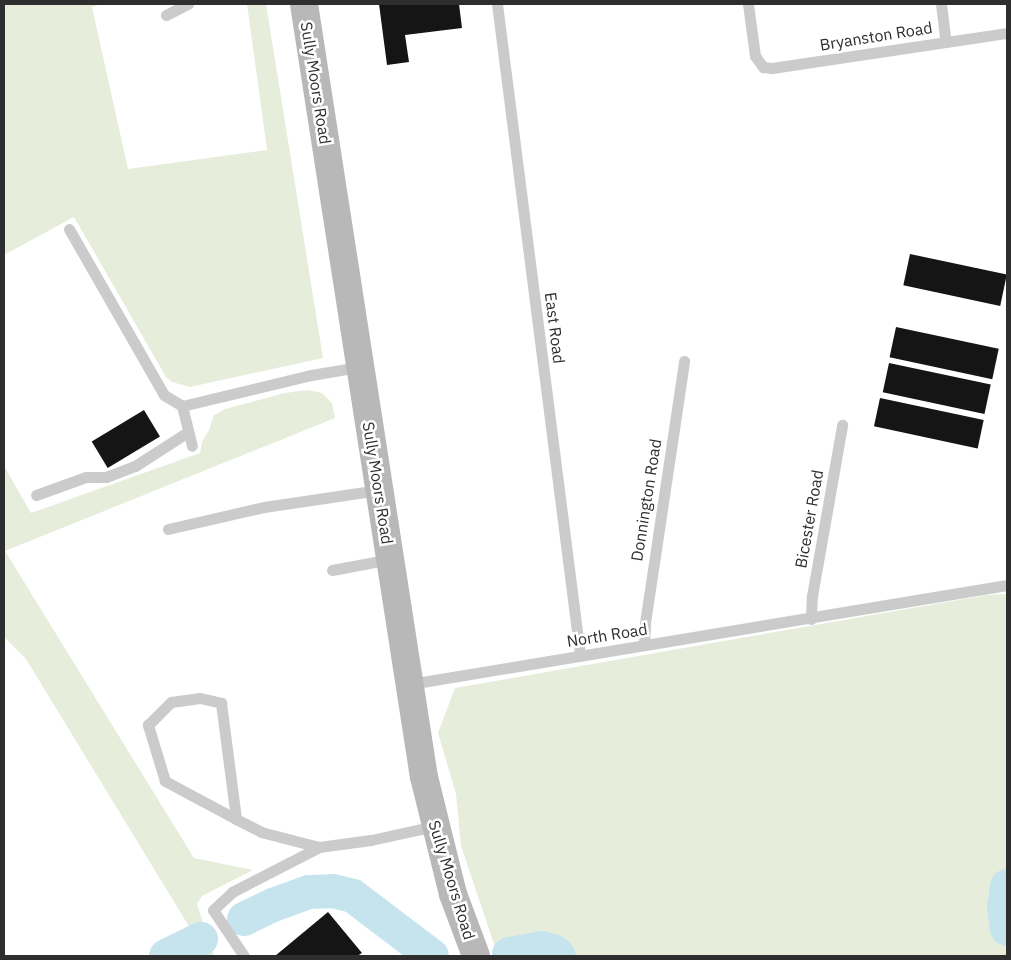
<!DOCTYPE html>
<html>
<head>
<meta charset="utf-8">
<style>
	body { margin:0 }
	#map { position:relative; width:1011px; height:960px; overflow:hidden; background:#fff; font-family:"IBM Plex Sans",sans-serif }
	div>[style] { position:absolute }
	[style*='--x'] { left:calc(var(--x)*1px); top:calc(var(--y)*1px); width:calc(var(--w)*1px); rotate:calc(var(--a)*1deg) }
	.green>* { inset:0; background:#e7eddb }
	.stream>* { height:5.5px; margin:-2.75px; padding:0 2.75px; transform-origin:2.75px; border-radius:2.75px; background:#c6e4ee }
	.river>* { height:34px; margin:-17px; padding:0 17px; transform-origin:17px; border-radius:17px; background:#c6e4ee }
	.building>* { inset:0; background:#151515; transform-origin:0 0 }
	.service>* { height:11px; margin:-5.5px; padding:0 5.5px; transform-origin:5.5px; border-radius:5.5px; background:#cbcbcb }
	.secondary>* { height:28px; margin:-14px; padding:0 14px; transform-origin:14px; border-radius:14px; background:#b8b8b8 }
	span { translate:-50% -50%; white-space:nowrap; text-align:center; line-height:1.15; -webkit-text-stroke:5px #fff; paint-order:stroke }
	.street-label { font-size:16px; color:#2e2e2e }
	.frame { position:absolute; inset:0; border:5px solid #2e2e2e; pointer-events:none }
</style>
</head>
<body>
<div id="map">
	<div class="green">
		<div style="clip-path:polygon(4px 4px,101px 4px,92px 7px,128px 169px,267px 150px,247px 4px,266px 4px,323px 358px,190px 387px,172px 382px,166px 377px,74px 217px,4px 255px)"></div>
		<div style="clip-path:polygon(308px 390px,322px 393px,332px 403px,335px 418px,5px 551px,194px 858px,253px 870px,202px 896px,197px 904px,203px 922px,190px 928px,26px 659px,4px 637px,4px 466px,31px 513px,200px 453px,202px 442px,209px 430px,214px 415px,225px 409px,285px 393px)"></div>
		<div style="clip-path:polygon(1007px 594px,1007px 956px,498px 956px,461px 846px,456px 794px,438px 733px,455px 688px,987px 595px)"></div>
		<div style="clip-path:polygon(207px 943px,215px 956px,177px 956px)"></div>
	</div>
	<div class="stream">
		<div style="--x:415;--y:943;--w:14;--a:65"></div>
	</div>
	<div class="river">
		<div style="--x:1007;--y:886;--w:21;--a:98"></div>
		<div style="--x:1004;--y:907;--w:22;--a:82"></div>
		<div style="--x:244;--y:919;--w:32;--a:-26"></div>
		<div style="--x:273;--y:905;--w:38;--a:-20"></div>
		<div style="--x:309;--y:892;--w:24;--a:-2"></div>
		<div style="--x:333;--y:891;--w:21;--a:14"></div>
		<div style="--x:353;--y:896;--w:99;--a:37.2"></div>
		<div style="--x:509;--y:954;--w:34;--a:-10"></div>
		<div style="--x:542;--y:948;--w:13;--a:18"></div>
		<div style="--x:554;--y:952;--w:6;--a:39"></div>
		<div style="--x:166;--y:956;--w:39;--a:-26"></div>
	</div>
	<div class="building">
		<div style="clip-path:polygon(379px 4px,459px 4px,462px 28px,405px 35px,409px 62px,387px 65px)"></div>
		<div style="left:910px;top:254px;width:99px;height:32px;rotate:12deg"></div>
		<div style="left:896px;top:327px;width:105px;height:31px;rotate:12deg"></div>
		<div style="left:889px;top:363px;width:104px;height:30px;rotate:12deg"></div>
		<div style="left:880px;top:398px;width:106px;height:29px;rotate:12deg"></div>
		<div style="left:144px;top:410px;width:31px;height:61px;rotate:59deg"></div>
		<div style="clip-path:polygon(328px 912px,362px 953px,357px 956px,275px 956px)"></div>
	</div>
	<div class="service">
		<div style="--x:497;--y:4;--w:656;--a:82.73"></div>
		<div style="--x:748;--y:4;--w:52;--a:82.3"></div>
		<div style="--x:755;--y:56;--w:14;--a:54"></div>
		<div style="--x:763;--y:67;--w:9;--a:6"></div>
		<div style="--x:772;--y:68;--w:238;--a:-8.5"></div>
		<div style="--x:941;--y:4;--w:38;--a:83"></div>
		<div style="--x:166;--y:15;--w:25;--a:-27"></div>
		<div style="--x:69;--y:229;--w:191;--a:60.2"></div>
		<div style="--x:164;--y:395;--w:21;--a:31"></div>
		<div style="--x:182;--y:406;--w:41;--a:76"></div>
		<div style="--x:182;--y:406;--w:133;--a:-13.5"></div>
		<div style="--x:311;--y:375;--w:49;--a:-9.5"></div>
		<div style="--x:36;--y:495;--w:53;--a:-19.8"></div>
		<div style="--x:86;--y:477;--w:20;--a:0"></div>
		<div style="--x:106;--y:477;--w:31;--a:-21"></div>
		<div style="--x:135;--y:466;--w:63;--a:-32.7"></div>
		<div style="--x:168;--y:529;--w:98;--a:-12.9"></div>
		<div style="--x:264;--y:507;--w:116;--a:-8.4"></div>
		<div style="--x:332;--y:570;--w:59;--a:-10.7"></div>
		<div style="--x:811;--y:619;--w:23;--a:-88"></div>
		<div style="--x:812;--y:596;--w:174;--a:-80"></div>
		<div style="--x:644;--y:645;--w:22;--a:-87"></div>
		<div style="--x:645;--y:623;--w:265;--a:-81.5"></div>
		<div style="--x:410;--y:684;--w:605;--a:-9.42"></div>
		<div style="--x:236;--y:819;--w:81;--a:-151.8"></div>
		<div style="--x:165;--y:781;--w:59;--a:-106.9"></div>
		<div style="--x:148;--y:725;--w:33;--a:-45"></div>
		<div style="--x:171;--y:702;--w:29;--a:-8"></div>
		<div style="--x:200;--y:698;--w:22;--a:13"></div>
		<div style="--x:221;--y:703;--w:117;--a:82.6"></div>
		<div style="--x:236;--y:819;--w:28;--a:27"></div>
		<div style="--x:261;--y:832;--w:60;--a:14.5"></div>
		<div style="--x:244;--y:956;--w:55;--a:-124"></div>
		<div style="--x:213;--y:910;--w:26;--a:-43"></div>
		<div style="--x:232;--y:892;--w:98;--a:-27.3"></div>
		<div style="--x:319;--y:847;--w:52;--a:-7.7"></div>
		<div style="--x:371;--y:840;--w:66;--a:-12.3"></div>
	</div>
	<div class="secondary">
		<div style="--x:304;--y:4;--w:782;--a:81.18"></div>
		<div style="--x:424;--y:777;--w:121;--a:76.1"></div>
		<div style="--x:453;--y:894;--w:66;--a:69.6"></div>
	</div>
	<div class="street-label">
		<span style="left:876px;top:36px;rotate:-9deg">Bryanston Road</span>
		<span style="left:316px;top:83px;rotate:81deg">Sully Moors Road</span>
		<span style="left:555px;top:328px;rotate:83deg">East Road</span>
		<span style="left:378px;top:483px;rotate:81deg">Sully Moors Road</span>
		<span style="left:646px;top:500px;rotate:-81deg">Donnington Road</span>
		<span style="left:809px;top:519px;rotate:-80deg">Bicester Road</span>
		<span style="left:607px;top:635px;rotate:-9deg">North Road</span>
		<span style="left:452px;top:880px;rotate:73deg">Sully Moors Road</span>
	</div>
	<div class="frame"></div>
</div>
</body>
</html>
